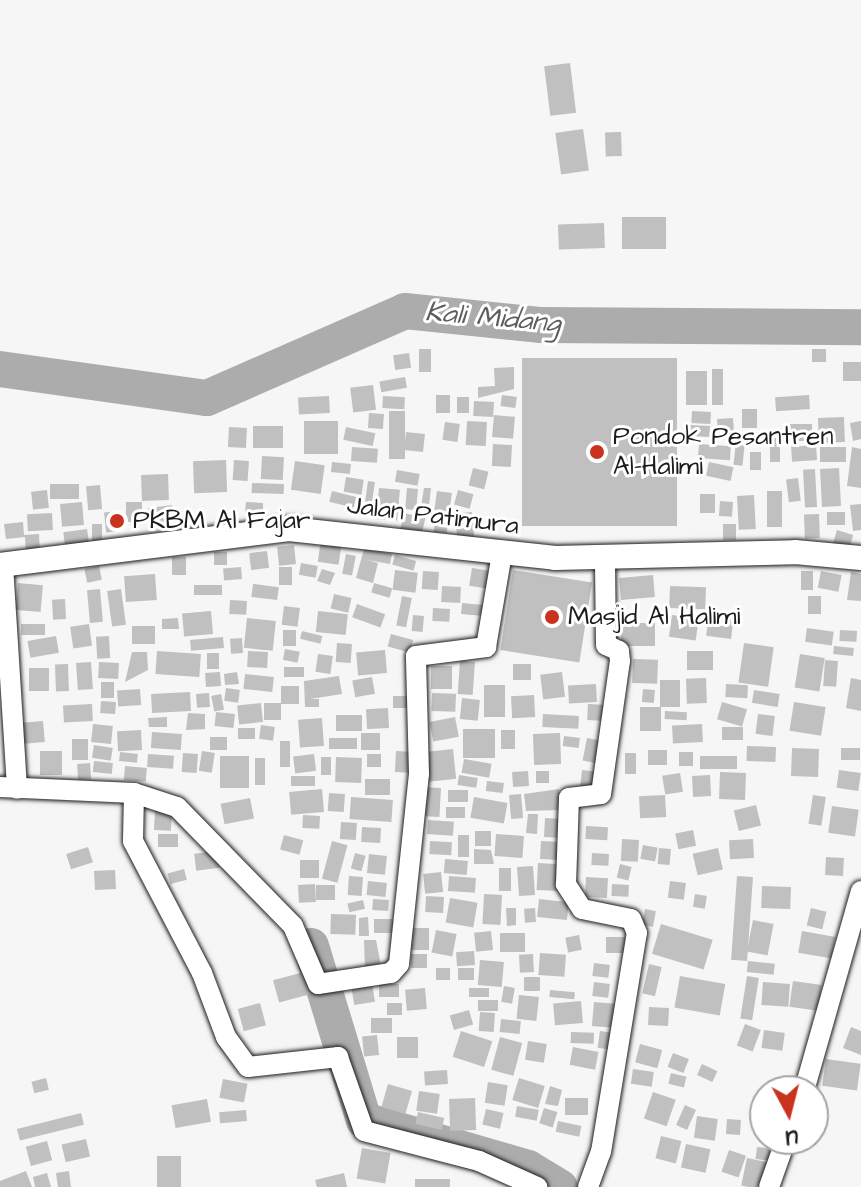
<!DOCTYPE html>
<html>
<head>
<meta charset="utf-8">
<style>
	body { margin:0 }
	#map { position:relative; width:861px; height:1187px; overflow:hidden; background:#f6f6f6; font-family:"Architects Daughter",sans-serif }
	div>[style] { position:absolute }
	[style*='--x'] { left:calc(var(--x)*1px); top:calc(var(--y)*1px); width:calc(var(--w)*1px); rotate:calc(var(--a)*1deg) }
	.river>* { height:36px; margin:-18px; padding:0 18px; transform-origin:18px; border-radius:18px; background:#acacac }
	.building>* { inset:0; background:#c0c0c0; transform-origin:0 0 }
	.roads { filter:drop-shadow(0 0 2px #1c1c1c) drop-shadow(0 0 2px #1c1c1c) }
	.minor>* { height:20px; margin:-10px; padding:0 10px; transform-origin:10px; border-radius:10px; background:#fff }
	.tertiary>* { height:24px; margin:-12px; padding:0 12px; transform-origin:12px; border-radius:12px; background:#fff }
	.dots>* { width:22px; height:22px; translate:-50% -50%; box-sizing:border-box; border:4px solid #fff; border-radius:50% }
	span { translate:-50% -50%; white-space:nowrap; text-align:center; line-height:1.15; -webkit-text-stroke:6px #fff; paint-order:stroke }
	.poi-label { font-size:26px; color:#1c1c1c }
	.left { translate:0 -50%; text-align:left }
	.street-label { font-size:26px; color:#1c1c1c }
	.water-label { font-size:28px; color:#5d5d5d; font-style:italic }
	.north { position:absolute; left:749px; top:1075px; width:80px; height:80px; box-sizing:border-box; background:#fff; border:2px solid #a4a4a4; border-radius:50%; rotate:173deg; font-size:22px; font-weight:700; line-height:32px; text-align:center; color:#1c1c1c }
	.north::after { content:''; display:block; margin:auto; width:28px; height:36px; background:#c8321e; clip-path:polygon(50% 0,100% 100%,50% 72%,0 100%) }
</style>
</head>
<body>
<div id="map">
	<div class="river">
		<div style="--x:0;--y:369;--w:209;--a:8"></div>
		<div style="--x:207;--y:398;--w:216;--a:-23.7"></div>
		<div style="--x:405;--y:311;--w:137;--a:5.9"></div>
		<div style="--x:541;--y:325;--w:320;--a:0.4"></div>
		<div style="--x:311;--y:946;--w:182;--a:73.1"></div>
		<div style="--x:364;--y:1120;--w:171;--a:16.3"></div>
		<div style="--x:528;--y:1168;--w:37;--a:31"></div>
	</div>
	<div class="building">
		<div style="left:570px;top:63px;width:50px;height:26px;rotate:83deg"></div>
		<div style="left:583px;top:129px;width:42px;height:28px;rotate:82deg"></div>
		<div style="left:621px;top:132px;width:24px;height:16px;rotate:88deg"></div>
		<div style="left:622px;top:217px;width:44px;height:32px"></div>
		<div style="left:604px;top:223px;width:25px;height:46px;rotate:88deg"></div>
		<div style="left:419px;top:349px;width:12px;height:23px"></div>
		<div style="left:812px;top:349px;width:14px;height:13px"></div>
		<div style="left:409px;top:353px;width:15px;height:16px;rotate:82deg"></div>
		<div style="left:677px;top:358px;width:168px;height:155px;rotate:90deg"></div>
		<div style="left:861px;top:362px;width:19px;height:18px;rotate:90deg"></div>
		<div style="clip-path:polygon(514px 367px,514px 389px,478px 398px,478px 387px,495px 386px,494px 368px)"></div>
		<div style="left:712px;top:369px;width:11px;height:36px"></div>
		<div style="left:686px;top:371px;width:21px;height:34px"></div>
		<div style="left:405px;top:377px;width:11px;height:26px;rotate:80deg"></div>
		<div style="left:373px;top:385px;width:25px;height:23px;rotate:83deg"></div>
		<div style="left:436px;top:395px;width:14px;height:18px"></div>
		<div style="left:502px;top:395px;width:15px;height:11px;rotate:8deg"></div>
		<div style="left:809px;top:395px;width:14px;height:34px;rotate:86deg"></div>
		<div style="left:329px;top:396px;width:17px;height:31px;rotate:87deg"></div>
		<div style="left:383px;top:396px;width:22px;height:12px;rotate:3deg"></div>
		<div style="left:457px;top:397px;width:12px;height:16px"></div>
		<div style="left:474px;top:401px;width:20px;height:15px;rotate:3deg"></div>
		<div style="left:742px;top:409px;width:15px;height:19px"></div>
		<div style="left:389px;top:411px;width:16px;height:48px"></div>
		<div style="left:692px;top:411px;width:19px;height:12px;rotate:3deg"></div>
		<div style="left:369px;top:413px;width:15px;height:15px;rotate:4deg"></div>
		<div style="left:494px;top:415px;width:21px;height:22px;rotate:5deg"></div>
		<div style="left:844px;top:417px;width:25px;height:26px;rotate:88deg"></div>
		<div style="left:733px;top:418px;width:14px;height:16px;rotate:86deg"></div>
		<div style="left:304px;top:421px;width:34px;height:33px"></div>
		<div style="left:467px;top:421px;width:20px;height:24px;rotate:3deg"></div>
		<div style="clip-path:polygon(861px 421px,861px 439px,853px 441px,850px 423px)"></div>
		<div style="left:445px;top:422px;width:15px;height:18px;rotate:8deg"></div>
		<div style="left:812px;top:424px;width:17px;height:27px;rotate:90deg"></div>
		<div style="left:690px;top:425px;width:20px;height:11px;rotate:3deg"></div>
		<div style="left:283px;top:426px;width:22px;height:30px;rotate:90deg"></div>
		<div style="left:229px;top:427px;width:18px;height:20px;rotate:3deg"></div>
		<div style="left:346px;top:427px;width:30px;height:13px;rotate:12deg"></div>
		<div style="left:406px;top:432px;width:19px;height:18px;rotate:6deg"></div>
		<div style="left:770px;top:438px;width:10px;height:24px"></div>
		<div style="left:736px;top:441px;width:9px;height:24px;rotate:6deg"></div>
		<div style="left:493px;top:444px;width:19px;height:22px;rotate:3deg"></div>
		<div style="left:699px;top:444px;width:32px;height:14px;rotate:4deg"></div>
		<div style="left:816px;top:445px;width:15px;height:25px;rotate:86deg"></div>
		<div style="left:352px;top:447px;width:26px;height:14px;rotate:4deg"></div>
		<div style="left:846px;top:447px;width:15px;height:26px;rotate:90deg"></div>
		<div style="clip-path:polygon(852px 447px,861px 449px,861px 488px,847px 486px)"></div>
		<div style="left:750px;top:452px;width:11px;height:18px"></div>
		<div style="left:262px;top:456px;width:22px;height:23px;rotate:3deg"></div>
		<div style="left:226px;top:460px;width:32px;height:33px;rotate:88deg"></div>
		<div style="left:234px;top:460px;width:15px;height:20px;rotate:4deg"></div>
		<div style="left:295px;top:461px;width:30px;height:29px;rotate:8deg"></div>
		<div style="left:332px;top:462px;width:19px;height:10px;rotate:6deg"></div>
		<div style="left:709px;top:462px;width:25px;height:14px;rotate:12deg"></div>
		<div style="left:473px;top:468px;width:16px;height:18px;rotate:14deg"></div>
		<div style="left:839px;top:468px;width:38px;height:19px;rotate:87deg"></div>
		<div style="left:815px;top:469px;width:38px;height:12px;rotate:87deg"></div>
		<div style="left:397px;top:470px;width:23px;height:12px;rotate:10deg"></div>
		<div style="left:168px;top:474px;width:26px;height:27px;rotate:88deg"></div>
		<div style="left:346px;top:477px;width:18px;height:15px;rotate:9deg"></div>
		<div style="left:798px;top:478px;width:23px;height:12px;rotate:83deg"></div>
		<div style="left:368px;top:481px;width:7px;height:32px;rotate:8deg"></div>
		<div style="left:252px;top:483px;width:32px;height:10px;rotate:2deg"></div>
		<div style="left:79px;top:484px;width:15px;height:29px;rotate:90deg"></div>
		<div style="left:100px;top:485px;width:24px;height:14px;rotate:85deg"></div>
		<div style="left:379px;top:488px;width:21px;height:31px;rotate:5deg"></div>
		<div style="left:407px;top:488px;width:11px;height:21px;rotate:5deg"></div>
		<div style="clip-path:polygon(424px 488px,431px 488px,428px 514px,420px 513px)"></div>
		<div style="left:47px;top:490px;width:18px;height:16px;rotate:84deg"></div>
		<div style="left:458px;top:490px;width:16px;height:15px;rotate:15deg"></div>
		<div style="left:332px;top:491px;width:25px;height:11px;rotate:14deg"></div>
		<div style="left:437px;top:491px;width:15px;height:19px;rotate:8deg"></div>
		<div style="left:767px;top:491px;width:15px;height:36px"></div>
		<div style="left:700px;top:494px;width:15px;height:19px"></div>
		<div style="left:754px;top:495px;width:34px;height:17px;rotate:87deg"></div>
		<div style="left:720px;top:501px;width:13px;height:15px;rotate:4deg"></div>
		<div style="left:82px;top:502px;width:23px;height:22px;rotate:85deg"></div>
		<div style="left:126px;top:502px;width:16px;height:20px"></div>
		<div style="clip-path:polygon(246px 502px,263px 503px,263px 513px,245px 513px)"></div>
		<div style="clip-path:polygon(861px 504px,861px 530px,853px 531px,850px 505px)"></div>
		<div style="left:172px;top:505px;width:16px;height:24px;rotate:83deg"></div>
		<div style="left:119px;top:511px;width:20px;height:15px;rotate:84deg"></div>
		<div style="left:472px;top:512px;width:32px;height:17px;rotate:85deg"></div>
		<div style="left:827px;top:512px;width:18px;height:13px"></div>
		<div style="left:52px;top:513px;width:17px;height:25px;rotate:87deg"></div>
		<div style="left:404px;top:513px;width:22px;height:20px;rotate:13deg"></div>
		<div style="left:819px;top:514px;width:24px;height:15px;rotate:88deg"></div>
		<div style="left:435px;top:517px;width:13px;height:15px;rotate:4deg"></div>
		<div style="clip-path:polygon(23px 522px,24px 535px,39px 534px,40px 553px,26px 555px,25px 537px,6px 539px,4px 524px)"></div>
		<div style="left:92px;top:524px;width:10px;height:19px"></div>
		<div style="left:723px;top:524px;width:13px;height:16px"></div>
		<div style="left:87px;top:529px;width:15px;height:24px;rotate:82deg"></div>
		<div style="left:837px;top:530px;width:17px;height:14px;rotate:17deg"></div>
		<div style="left:321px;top:539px;width:21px;height:23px;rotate:8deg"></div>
		<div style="left:294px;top:545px;width:19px;height:17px;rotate:84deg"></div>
		<div style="clip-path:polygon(364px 549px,392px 554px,390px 564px,367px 560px,378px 563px,373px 583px,356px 578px)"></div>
		<div style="left:267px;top:551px;width:17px;height:18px;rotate:83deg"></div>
		<div style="left:214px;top:552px;width:13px;height:13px"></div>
		<div style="left:346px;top:554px;width:10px;height:20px;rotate:11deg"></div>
		<div style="left:395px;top:555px;width:22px;height:10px;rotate:16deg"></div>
		<div style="left:172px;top:557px;width:14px;height:18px"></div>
		<div style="left:301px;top:563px;width:17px;height:12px;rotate:10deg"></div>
		<div style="left:99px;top:566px;width:14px;height:15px;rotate:78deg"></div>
		<div style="left:241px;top:567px;width:12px;height:18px;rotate:85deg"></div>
		<div style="left:279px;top:567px;width:13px;height:18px"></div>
		<div style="left:472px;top:568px;width:26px;height:18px;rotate:9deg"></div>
		<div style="clip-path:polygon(322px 569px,335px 573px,330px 585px,317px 581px)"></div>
		<div style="left:395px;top:570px;width:23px;height:20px;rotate:7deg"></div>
		<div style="left:513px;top:570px;width:80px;height:81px;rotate:9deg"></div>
		<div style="left:423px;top:571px;width:16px;height:18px;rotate:4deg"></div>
		<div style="left:801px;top:571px;width:12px;height:19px"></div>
		<div style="left:821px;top:571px;width:21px;height:17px;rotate:11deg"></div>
		<div style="clip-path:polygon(851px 572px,861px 574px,861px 601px,847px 600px)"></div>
		<div style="left:155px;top:574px;width:26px;height:31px;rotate:86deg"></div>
		<div style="left:653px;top:575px;width:22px;height:34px;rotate:85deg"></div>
		<div style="left:18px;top:583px;width:25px;height:27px;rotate:5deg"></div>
		<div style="left:374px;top:583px;width:19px;height:10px;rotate:16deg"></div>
		<div style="left:253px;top:584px;width:26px;height:13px;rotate:7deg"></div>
		<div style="left:194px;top:585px;width:28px;height:10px"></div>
		<div style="left:442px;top:586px;width:19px;height:16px;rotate:3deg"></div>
		<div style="left:670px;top:586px;width:36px;height:22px;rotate:2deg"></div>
		<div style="left:100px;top:589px;width:33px;height:13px;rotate:85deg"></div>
		<div style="left:121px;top:589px;width:36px;height:14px;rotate:82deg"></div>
		<div style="left:334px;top:594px;width:18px;height:15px;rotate:13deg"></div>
		<div style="left:402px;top:596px;width:10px;height:30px;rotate:11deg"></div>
		<div style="left:821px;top:596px;width:18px;height:13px;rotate:90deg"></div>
		<div style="left:65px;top:599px;width:20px;height:13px;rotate:87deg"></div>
		<div style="left:230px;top:600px;width:17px;height:14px;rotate:3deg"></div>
		<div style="left:462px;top:603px;width:23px;height:11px;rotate:5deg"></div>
		<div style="left:357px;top:604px;width:30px;height:14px;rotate:20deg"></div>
		<div style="left:284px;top:606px;width:16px;height:19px;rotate:7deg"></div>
		<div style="left:433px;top:608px;width:17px;height:13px;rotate:3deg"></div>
		<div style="left:211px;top:611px;width:23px;height:29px;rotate:85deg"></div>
		<div style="left:318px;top:611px;width:30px;height:21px;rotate:6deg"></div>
		<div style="left:709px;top:613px;width:25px;height:23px;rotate:7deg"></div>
		<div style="left:413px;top:615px;width:11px;height:16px;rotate:5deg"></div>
		<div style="left:672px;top:615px;width:27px;height:22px;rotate:8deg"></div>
		<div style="clip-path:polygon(178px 618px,179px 629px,162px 629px,162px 619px)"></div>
		<div style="left:247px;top:618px;width:29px;height:30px;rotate:6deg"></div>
		<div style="left:621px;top:623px;width:34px;height:23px"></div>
		<div style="left:21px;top:624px;width:24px;height:11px"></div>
		<div style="left:89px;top:624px;width:22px;height:19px;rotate:82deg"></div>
		<div style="left:155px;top:626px;width:18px;height:23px;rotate:90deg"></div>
		<div style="left:807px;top:628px;width:27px;height:14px;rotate:8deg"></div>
		<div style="left:283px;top:630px;width:13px;height:16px"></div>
		<div style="left:840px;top:630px;width:17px;height:11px;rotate:3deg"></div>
		<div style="left:302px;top:631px;width:21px;height:8px;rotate:14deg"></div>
		<div style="left:391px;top:634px;width:23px;height:13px;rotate:15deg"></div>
		<div style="left:56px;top:636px;width:17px;height:29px;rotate:80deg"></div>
		<div style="left:109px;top:636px;width:22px;height:13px;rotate:87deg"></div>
		<div style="left:223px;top:637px;width:11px;height:33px;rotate:85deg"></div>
		<div style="left:242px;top:638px;width:15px;height:12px;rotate:86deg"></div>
		<div style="left:337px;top:643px;width:15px;height:19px;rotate:4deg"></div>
		<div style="left:744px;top:643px;width:30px;height:40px;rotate:8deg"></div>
		<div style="left:834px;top:646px;width:20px;height:8px;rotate:6deg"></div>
		<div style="left:285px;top:649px;width:15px;height:11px;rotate:11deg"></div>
		<div style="left:385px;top:650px;width:23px;height:29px;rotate:85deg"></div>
		<div style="left:157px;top:651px;width:44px;height:23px;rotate:4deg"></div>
		<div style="left:248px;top:651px;width:20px;height:16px;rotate:3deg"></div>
		<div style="left:713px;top:651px;width:19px;height:26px;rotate:90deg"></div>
		<div style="clip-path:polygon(132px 652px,147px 652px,148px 670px,125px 682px)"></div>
		<div style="left:207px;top:653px;width:12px;height:16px"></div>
		<div style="left:318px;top:654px;width:15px;height:18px;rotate:8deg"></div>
		<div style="left:800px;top:654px;width:25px;height:34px;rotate:9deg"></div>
		<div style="left:633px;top:659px;width:25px;height:24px;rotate:2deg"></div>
		<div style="left:825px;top:660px;width:13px;height:26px;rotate:4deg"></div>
		<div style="left:460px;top:661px;width:15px;height:33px;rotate:4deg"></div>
		<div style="left:91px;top:662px;width:27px;height:15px;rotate:86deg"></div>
		<div style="left:99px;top:662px;width:20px;height:16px;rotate:3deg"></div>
		<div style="left:68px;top:664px;width:27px;height:13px;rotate:88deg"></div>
		<div style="left:513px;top:664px;width:18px;height:16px"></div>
		<div style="left:431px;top:666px;width:21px;height:23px"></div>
		<div style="left:284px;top:667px;width:20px;height:10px"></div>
		<div style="left:29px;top:668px;width:20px;height:23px"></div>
		<div style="left:220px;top:672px;width:14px;height:15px;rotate:86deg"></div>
		<div style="clip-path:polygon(237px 672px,239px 684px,225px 685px,224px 674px)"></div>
		<div style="left:562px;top:672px;width:25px;height:22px;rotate:83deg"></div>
		<div style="left:245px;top:674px;width:29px;height:15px;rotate:6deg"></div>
		<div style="clip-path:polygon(339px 676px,342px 694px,310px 699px,319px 699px,319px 707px,305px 707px,304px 681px)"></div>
		<div style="left:372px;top:677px;width:17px;height:20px;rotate:80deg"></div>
		<div style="left:706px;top:678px;width:25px;height:20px;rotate:88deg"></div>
		<div style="clip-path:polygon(851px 678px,861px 680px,861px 711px,846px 708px)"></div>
		<div style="left:680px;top:680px;width:27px;height:20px;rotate:90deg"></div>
		<div style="left:101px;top:682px;width:13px;height:16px"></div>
		<div style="left:596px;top:684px;width:18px;height:28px;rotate:87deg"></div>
		<div style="left:726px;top:684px;width:22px;height:13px;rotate:3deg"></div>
		<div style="left:484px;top:685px;width:21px;height:32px"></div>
		<div style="left:299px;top:686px;width:18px;height:18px;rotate:90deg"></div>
		<div style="left:226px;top:688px;width:14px;height:13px;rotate:8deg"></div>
		<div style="left:140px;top:689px;width:16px;height:23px;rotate:86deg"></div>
		<div style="left:643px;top:689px;width:12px;height:13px;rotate:5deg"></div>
		<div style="left:754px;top:690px;width:26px;height:13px;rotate:9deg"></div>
		<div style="left:190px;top:692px;width:19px;height:39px;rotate:87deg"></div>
		<div style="left:209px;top:693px;width:14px;height:13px;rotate:86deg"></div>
		<div style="left:432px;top:693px;width:24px;height:18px;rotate:2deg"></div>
		<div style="left:221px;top:694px;width:16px;height:10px;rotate:79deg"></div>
		<div style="left:534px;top:695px;width:22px;height:23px;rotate:87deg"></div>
		<div style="left:416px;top:696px;width:12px;height:23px;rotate:90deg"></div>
		<div style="left:462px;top:698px;width:18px;height:21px;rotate:6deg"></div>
		<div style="left:101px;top:701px;width:15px;height:12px;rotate:4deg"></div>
		<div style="left:722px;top:702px;width:26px;height:18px;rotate:16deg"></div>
		<div style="left:794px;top:702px;width:32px;height:29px;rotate:9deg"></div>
		<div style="left:261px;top:703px;width:19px;height:24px;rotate:84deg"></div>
		<div style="left:264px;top:703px;width:17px;height:17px"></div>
		<div style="left:92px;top:704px;width:17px;height:29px;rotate:87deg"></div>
		<div style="left:588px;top:704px;width:19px;height:16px;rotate:3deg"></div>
		<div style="left:640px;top:707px;width:21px;height:24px"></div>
		<div style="left:388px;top:708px;width:20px;height:22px;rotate:87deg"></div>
		<div style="left:665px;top:711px;width:22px;height:8px;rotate:3deg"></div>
		<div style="left:216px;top:712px;width:19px;height:14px;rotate:6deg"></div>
		<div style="clip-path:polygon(188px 713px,205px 714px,205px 729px,186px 730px)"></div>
		<div style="left:543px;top:714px;width:36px;height:13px;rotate:3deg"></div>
		<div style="left:758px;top:714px;width:17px;height:20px;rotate:7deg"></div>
		<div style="left:336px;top:715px;width:26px;height:16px"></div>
		<div style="clip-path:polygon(167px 717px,167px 727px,149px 727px,148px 718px)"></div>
		<div style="left:455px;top:717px;width:20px;height:26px;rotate:79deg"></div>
		<div style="left:322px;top:718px;width:28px;height:24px;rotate:86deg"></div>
		<div style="left:43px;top:721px;width:21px;height:21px;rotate:85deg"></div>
		<div style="left:93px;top:724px;width:20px;height:18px;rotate:6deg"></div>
		<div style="left:702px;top:724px;width:18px;height:30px;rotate:87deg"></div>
		<div style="left:261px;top:725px;width:14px;height:14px;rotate:8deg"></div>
		<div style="left:722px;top:727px;width:21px;height:13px"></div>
		<div style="left:238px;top:728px;width:17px;height:11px"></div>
		<div style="left:463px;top:729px;width:32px;height:29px"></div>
		<div style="left:141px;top:730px;width:20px;height:24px;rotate:87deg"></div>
		<div style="left:501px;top:730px;width:14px;height:19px"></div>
		<div style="left:152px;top:732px;width:30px;height:16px;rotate:4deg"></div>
		<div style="left:361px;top:733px;width:19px;height:17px"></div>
		<div style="left:560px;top:733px;width:31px;height:27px;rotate:88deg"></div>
		<div style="left:564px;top:736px;width:16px;height:10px;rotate:7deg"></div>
		<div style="left:227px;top:737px;width:13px;height:17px;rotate:90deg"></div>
		<div style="left:357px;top:738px;width:11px;height:28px;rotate:90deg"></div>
		<div style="left:587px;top:738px;width:20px;height:23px;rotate:11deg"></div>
		<div style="left:72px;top:739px;width:16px;height:21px"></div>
		<div style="left:280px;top:741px;width:10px;height:26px"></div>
		<div style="left:94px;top:745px;width:19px;height:13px;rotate:9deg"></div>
		<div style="left:747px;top:746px;width:29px;height:15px;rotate:2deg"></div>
		<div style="left:792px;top:748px;width:27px;height:28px;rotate:2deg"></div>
		<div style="left:841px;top:748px;width:19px;height:12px"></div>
		<div style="left:453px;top:749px;width:30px;height:30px;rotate:84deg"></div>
		<div style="left:648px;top:750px;width:19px;height:15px"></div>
		<div style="left:40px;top:751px;width:22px;height:24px"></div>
		<div style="left:202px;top:751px;width:13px;height:20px;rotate:9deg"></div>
		<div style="left:396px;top:751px;width:21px;height:21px;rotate:3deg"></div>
		<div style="left:120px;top:752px;width:18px;height:9px;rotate:6deg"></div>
		<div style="left:679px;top:752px;width:14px;height:14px"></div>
		<div style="left:183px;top:753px;width:15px;height:19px;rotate:4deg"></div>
		<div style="left:625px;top:753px;width:11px;height:21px"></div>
		<div style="left:148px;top:754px;width:26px;height:13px;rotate:4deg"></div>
		<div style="left:314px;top:754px;width:17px;height:21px;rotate:83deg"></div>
		<div style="left:367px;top:754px;width:14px;height:13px"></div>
		<div style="left:220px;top:756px;width:29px;height:32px"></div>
		<div style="left:737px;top:756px;width:13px;height:37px;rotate:90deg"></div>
		<div style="left:321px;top:757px;width:10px;height:18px"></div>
		<div style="left:336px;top:757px;width:26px;height:25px;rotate:2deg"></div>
		<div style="left:255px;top:758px;width:10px;height:27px"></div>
		<div style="left:464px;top:759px;width:28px;height:14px;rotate:10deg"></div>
		<div style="left:94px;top:761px;width:19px;height:11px;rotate:6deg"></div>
		<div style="left:90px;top:763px;width:16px;height:13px;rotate:86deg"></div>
		<div style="left:125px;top:766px;width:22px;height:14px;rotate:5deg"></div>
		<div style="left:582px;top:770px;width:18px;height:19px;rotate:6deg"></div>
		<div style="left:839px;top:770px;width:22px;height:18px;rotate:8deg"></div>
		<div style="left:528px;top:771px;width:15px;height:16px;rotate:86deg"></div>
		<div style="left:536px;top:771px;width:13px;height:12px"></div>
		<div style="left:720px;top:772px;width:26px;height:27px;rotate:2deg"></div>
		<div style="left:680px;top:773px;width:19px;height:18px;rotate:81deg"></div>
		<div style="left:459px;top:775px;width:19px;height:10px;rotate:9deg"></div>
		<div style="left:710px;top:775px;width:21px;height:18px;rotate:87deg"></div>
		<div style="left:315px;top:776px;width:10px;height:24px;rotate:90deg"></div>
		<div style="left:365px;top:779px;width:25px;height:16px"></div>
		<div style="left:487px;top:781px;width:17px;height:10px;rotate:7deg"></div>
		<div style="left:422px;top:787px;width:19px;height:29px;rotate:3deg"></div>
		<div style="left:322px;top:789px;width:23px;height:33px;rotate:85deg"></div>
		<div style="clip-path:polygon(559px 789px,562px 810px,526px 811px,524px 794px)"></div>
		<div style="left:448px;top:790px;width:20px;height:12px"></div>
		<div style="left:329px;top:793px;width:16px;height:18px;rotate:4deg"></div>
		<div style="left:521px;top:794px;width:24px;height:12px;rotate:85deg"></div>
		<div style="left:665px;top:795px;width:22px;height:26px;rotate:87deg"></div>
		<div style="left:813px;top:795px;width:13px;height:29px;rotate:9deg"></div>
		<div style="left:351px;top:797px;width:42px;height:22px;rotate:4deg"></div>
		<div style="left:474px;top:797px;width:34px;height:21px;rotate:10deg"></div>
		<div style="left:250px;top:798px;width:21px;height:30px;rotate:79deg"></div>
		<div style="left:756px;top:805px;width:21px;height:23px;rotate:76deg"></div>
		<div style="left:832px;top:806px;width:27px;height:27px;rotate:8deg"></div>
		<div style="left:446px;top:807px;width:19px;height:11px"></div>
		<div style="left:155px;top:810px;width:17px;height:20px;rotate:3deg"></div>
		<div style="clip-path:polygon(528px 814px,538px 814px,537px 834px,526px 833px)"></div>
		<div style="left:303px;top:815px;width:17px;height:13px;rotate:3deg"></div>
		<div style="left:545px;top:818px;width:18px;height:19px;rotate:3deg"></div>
		<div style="left:428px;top:820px;width:26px;height:14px;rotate:4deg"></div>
		<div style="left:341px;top:822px;width:16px;height:17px;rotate:4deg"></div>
		<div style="left:586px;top:826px;width:22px;height:13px;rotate:3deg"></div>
		<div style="left:362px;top:827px;width:19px;height:15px;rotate:3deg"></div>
		<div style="left:693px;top:830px;width:16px;height:18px;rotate:79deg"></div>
		<div style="left:475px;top:831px;width:16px;height:15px"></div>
		<div style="left:178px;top:834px;width:13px;height:20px;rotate:90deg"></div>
		<div style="left:496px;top:834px;width:28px;height:22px;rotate:4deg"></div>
		<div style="left:284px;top:835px;width:20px;height:15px;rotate:15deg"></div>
		<div style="left:458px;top:835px;width:11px;height:22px"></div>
		<div style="left:622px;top:839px;width:17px;height:22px;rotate:3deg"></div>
		<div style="left:753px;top:839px;width:19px;height:24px;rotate:87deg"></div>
		<div style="left:332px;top:841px;width:16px;height:39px;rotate:15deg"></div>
		<div style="left:430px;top:841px;width:22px;height:13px;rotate:3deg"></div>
		<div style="left:541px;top:841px;width:19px;height:18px;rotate:3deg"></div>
		<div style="left:643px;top:845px;width:15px;height:14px;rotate:11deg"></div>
		<div style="left:88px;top:847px;width:16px;height:23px;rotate:72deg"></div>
		<div style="left:659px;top:848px;width:12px;height:16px;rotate:5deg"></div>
		<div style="left:718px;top:848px;width:22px;height:26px;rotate:77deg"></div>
		<div style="clip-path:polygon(474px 849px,491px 850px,494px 864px,474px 864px)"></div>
		<div style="left:217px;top:851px;width:17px;height:23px;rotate:83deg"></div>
		<div style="left:355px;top:853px;width:11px;height:16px;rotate:15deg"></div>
		<div style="left:592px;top:853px;width:17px;height:12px;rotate:3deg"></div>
		<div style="left:369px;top:854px;width:18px;height:19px;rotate:6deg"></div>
		<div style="left:826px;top:857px;width:18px;height:18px;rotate:3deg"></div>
		<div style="left:445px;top:859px;width:23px;height:14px;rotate:5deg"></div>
		<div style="left:319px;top:860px;width:18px;height:19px;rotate:90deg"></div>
		<div style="left:538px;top:863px;width:22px;height:27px;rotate:3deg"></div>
		<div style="left:620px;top:864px;width:12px;height:14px;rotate:14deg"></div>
		<div style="left:533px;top:866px;width:29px;height:16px;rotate:86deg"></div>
		<div style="left:499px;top:868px;width:12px;height:23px"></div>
		<div style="left:184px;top:869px;width:11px;height:17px;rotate:75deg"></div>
		<div style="left:115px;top:870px;width:19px;height:21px;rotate:87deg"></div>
		<div style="left:441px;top:872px;width:20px;height:18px;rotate:84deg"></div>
		<div style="left:349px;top:876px;width:14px;height:19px;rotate:4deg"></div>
		<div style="left:449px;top:876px;width:27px;height:15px;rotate:4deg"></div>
		<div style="left:737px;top:876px;width:16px;height:84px;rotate:4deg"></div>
		<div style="left:586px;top:877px;width:22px;height:20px;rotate:3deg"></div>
		<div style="left:368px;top:881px;width:19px;height:14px;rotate:6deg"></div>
		<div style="left:670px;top:881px;width:16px;height:17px;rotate:7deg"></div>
		<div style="left:315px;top:884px;width:18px;height:17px;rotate:87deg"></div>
		<div style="left:612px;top:884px;width:17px;height:12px;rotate:3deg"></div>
		<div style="left:335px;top:885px;width:15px;height:19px;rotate:90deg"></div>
		<div style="left:762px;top:886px;width:29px;height:22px;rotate:2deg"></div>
		<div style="left:484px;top:894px;width:18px;height:30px;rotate:3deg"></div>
		<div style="left:695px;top:894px;width:12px;height:13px;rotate:9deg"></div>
		<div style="left:426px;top:896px;width:18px;height:16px;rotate:3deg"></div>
		<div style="left:450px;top:898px;width:28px;height:25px;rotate:10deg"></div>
		<div style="left:373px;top:899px;width:16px;height:11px;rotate:4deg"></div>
		<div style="left:539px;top:899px;width:30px;height:18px;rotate:6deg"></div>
		<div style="left:363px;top:900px;width:9px;height:16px;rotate:77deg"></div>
		<div style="clip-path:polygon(506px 908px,516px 908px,516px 925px,507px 926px)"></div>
		<div style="left:535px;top:908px;width:14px;height:11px;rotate:86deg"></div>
		<div style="left:811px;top:908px;width:16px;height:18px;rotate:14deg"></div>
		<div style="left:645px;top:909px;width:11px;height:16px;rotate:10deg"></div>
		<div style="left:331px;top:914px;width:25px;height:20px;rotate:2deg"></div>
		<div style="clip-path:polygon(368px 917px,369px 936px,359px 936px,359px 918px)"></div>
		<div style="left:374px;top:919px;width:23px;height:14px"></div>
		<div style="left:753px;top:920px;width:21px;height:32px;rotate:11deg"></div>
		<div style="left:661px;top:924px;width:54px;height:31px;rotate:17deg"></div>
		<div style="left:411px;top:928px;width:18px;height:22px"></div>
		<div style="left:436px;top:930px;width:21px;height:23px;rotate:11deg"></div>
		<div style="left:491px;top:931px;width:19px;height:17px;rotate:84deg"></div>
		<div style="left:802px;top:931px;width:34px;height:22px;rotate:10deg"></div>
		<div style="left:500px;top:933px;width:25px;height:19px"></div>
		<div style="left:579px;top:935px;width:15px;height:14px;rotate:79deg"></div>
		<div style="left:606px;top:937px;width:19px;height:16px"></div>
		<div style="clip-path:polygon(364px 940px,376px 940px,382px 971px,365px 971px)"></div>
		<div style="left:474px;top:951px;width:14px;height:18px;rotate:86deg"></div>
		<div style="left:540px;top:953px;width:26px;height:22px;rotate:4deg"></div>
		<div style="left:411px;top:954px;width:16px;height:14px"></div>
		<div style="left:533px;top:954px;width:18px;height:14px;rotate:87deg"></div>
		<div style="left:480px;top:960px;width:24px;height:25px;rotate:5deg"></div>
		<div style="left:748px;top:961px;width:27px;height:11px;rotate:6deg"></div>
		<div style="left:594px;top:963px;width:16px;height:13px;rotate:7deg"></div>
		<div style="left:649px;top:964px;width:13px;height:30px;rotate:13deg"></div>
		<div style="left:436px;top:968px;width:14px;height:12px"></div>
		<div style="left:458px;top:968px;width:16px;height:12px"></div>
		<div style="left:304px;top:972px;width:23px;height:32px;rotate:75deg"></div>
		<div style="left:680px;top:976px;width:46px;height:32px;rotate:10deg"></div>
		<div style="left:747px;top:976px;width:12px;height:43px;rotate:9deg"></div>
		<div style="left:524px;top:977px;width:16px;height:14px"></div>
		<div style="left:793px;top:981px;width:29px;height:26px;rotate:8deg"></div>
		<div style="left:594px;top:982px;width:16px;height:14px;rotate:7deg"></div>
		<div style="left:763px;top:982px;width:27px;height:23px;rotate:4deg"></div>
		<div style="left:372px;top:983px;width:19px;height:21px;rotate:81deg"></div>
		<div style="left:399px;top:984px;width:13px;height:20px;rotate:90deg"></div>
		<div style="left:504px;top:986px;width:11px;height:16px;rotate:10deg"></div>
		<div style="left:425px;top:988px;width:21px;height:20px;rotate:85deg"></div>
		<div style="left:489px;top:988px;width:9px;height:20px;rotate:90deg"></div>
		<div style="left:550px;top:990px;width:25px;height:7px;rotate:5deg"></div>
		<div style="left:519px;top:995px;width:20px;height:24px;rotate:6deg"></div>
		<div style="left:478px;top:1000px;width:20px;height:11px"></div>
		<div style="left:581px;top:1001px;width:22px;height:28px;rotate:85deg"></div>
		<div style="left:594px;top:1002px;width:24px;height:24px;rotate:5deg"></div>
		<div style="left:260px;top:1003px;width:23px;height:23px;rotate:75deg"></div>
		<div style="left:387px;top:1003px;width:15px;height:12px"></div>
		<div style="left:649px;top:1007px;width:20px;height:18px;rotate:3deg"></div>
		<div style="left:469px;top:1010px;width:15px;height:20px;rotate:74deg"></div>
		<div style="left:480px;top:1012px;width:15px;height:19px;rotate:4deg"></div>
		<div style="left:392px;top:1018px;width:15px;height:21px;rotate:90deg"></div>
		<div style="left:501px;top:1019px;width:20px;height:13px;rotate:6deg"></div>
		<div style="left:745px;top:1024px;width:17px;height:23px;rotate:21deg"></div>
		<div style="clip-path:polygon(851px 1027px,861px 1031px,861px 1055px,843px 1048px)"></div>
		<div style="left:764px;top:1030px;width:21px;height:18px;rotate:8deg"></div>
		<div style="left:461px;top:1031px;width:33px;height:27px;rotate:18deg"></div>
		<div style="left:600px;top:1031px;width:14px;height:17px;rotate:8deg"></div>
		<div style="left:571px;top:1032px;width:23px;height:11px;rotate:2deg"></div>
		<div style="left:377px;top:1035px;width:20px;height:15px;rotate:84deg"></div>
		<div style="left:397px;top:1037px;width:21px;height:21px"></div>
		<div style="left:500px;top:1037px;width:23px;height:34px;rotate:15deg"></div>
		<div style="left:528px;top:1041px;width:19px;height:19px;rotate:9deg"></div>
		<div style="left:640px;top:1044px;width:23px;height:19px;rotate:15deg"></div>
		<div style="left:573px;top:1047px;width:26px;height:18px;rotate:11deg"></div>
		<div style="left:673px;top:1053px;width:17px;height:15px;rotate:21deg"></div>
		<div style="left:826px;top:1059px;width:35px;height:27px;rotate:8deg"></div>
		<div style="left:702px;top:1064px;width:17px;height:12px;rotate:25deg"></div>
		<div style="left:633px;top:1069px;width:21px;height:15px;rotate:8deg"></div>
		<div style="left:447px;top:1070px;width:14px;height:23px;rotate:86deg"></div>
		<div style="left:671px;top:1073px;width:16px;height:11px;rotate:14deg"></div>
		<div style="left:46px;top:1078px;width:12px;height:15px;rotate:76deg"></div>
		<div style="left:519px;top:1078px;width:27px;height:23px;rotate:17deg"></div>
		<div style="left:223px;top:1079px;width:25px;height:19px;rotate:11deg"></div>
		<div style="left:488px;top:1082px;width:20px;height:21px;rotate:9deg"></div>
		<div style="left:388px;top:1084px;width:25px;height:24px;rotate:16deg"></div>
		<div style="clip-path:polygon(550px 1086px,562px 1090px,558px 1106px,545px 1104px)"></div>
		<div style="left:419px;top:1091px;width:21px;height:20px;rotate:8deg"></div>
		<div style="left:653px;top:1092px;width:24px;height:28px;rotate:19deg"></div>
		<div style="left:475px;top:1098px;width:32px;height:26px;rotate:88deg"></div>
		<div style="left:565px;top:1098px;width:23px;height:17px"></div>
		<div style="left:207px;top:1099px;width:23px;height:36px;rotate:80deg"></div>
		<div style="left:685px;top:1105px;width:12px;height:22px;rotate:24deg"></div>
		<div style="left:517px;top:1106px;width:22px;height:11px;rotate:10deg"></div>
		<div style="left:544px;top:1108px;width:14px;height:16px;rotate:17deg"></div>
		<div style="left:486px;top:1109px;width:18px;height:16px;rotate:13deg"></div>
		<div style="left:246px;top:1110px;width:11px;height:27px;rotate:85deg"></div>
		<div style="left:418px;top:1112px;width:27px;height:12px;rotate:13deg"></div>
		<div style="left:81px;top:1113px;width:12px;height:66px;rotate:76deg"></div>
		<div style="left:697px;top:1116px;width:21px;height:22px;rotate:8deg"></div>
		<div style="left:727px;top:1119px;width:14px;height:15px;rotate:4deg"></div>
		<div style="left:558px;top:1121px;width:24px;height:11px;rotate:12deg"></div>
		<div style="left:661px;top:1136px;width:21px;height:23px;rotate:14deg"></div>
		<div style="left:86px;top:1139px;width:18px;height:25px;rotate:77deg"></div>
		<div style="left:47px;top:1141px;width:20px;height:22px;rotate:75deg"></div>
		<div style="left:686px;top:1144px;width:25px;height:24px;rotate:12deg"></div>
		<div style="left:757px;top:1147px;width:16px;height:12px;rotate:7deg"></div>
		<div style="left:362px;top:1148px;width:29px;height:31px;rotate:10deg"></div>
		<div style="left:729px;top:1150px;width:18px;height:23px;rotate:19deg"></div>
		<div style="left:157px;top:1156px;width:24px;height:31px"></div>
		<div style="left:747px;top:1158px;width:25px;height:28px;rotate:12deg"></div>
		<div style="clip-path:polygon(26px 1171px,32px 1187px,0 1187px,0 1181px)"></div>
		<div style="clip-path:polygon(69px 1171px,71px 1187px,58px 1187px,56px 1173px)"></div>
		<div style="clip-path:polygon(47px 1173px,51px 1187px,35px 1187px,33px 1177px)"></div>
		<div style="clip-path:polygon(344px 1173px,347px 1187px,317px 1187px,315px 1180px)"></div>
		<div style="left:450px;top:1179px;width:8px;height:35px;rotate:90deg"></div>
	</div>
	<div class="roads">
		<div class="minor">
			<div style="--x:3;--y:565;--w:224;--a:86.4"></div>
			<div style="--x:0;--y:787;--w:134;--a:2.6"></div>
			<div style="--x:134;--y:793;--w:45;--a:18"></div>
			<div style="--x:177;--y:807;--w:166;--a:45.7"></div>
			<div style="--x:293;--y:926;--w:63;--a:66.7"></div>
			<div style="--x:318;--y:984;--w:74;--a:-8.6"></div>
			<div style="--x:391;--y:973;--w:12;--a:-48"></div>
			<div style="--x:399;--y:964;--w:191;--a:-84"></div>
			<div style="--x:419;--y:774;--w:118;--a:-91.5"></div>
			<div style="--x:416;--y:656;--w:71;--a:-7.3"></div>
			<div style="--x:486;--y:647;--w:95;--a:-80.3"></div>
			<div style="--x:134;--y:793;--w:48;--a:91.2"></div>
			<div style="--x:133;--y:841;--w:149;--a:62.4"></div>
			<div style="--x:202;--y:973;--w:68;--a:69.4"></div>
			<div style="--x:226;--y:1037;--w:37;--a:54"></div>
			<div style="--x:248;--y:1067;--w:91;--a:-6.3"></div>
			<div style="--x:338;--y:1057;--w:78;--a:70.6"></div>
			<div style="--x:364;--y:1131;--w:119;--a:14.6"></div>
			<div style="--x:479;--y:1161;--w:64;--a:24.1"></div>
			<div style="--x:804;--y:1091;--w:208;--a:-74.1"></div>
			<div style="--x:588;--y:1187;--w:37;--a:-70"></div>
			<div style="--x:601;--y:1152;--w:222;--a:-80.7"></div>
			<div style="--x:637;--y:933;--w:15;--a:-113"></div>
			<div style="--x:631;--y:919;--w:50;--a:-168.5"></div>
			<div style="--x:582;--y:909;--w:30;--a:-123"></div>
			<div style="--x:566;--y:884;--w:86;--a:-88"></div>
			<div style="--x:569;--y:798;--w:32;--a:-7"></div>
			<div style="--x:601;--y:794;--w:134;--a:-81.9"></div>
			<div style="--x:620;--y:661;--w:10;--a:-96"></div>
			<div style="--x:619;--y:651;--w:14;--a:-155"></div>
			<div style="--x:606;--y:645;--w:88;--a:-90.7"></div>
			<div style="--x:769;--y:1187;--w:51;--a:-70.5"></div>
		</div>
		<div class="tertiary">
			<div style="--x:0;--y:565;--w:291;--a:-7.1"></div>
			<div style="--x:289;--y:529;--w:268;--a:6.2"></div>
			<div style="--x:555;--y:558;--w:240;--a:-1.4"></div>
			<div style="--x:795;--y:552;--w:66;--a:5.2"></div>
		</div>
	</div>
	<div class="dots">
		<div style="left:597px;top:452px;background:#c8321e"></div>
		<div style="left:117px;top:521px;background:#c8321e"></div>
		<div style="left:552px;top:617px;background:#c8321e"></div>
	</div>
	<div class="poi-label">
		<span class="left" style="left:613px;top:452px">Pondok Pesantren<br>Al-Halimi</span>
		<span class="left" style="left:133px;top:521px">PKBM Al Fajar</span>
		<span class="left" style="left:568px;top:617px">Masjid Al Halimi</span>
	</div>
	<div class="street-label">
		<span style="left:433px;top:516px;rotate:7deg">Jalan Patimura</span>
	</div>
	<div class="water-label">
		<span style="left:493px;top:318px;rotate:5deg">Kali Midang</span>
	</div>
	<div class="north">U</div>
</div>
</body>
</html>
